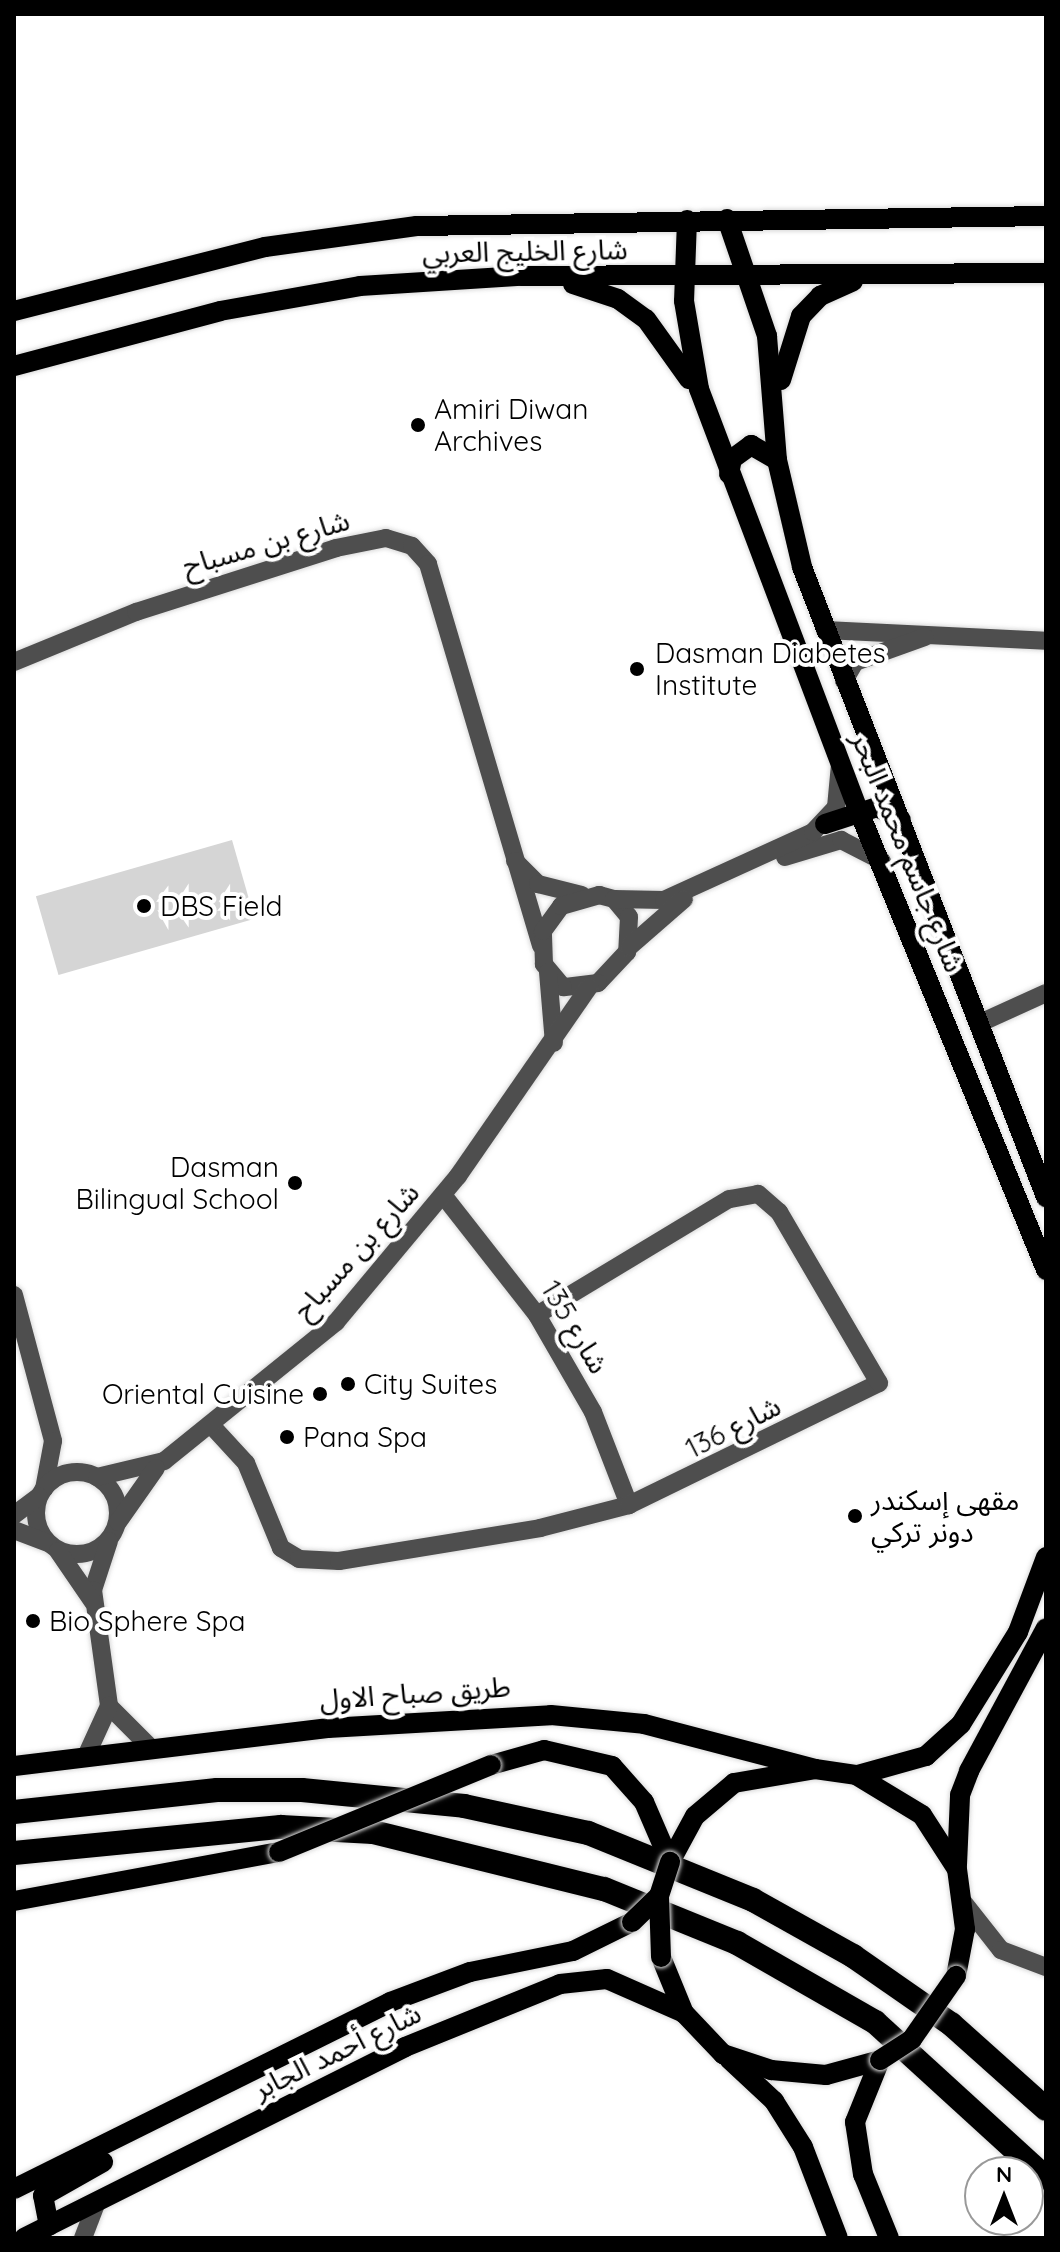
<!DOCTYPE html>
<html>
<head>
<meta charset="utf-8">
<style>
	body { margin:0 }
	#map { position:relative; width:1060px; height:2252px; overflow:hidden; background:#fff; font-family:Quicksand,"Noto Sans Arabic",sans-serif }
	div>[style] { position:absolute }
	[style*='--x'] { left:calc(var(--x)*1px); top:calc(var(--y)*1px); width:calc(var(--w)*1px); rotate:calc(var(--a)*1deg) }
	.green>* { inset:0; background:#d5d5d5; transform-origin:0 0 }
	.roads { filter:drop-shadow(0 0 2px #dbdbdb) drop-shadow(0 0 2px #dbdbdb) }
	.minor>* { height:18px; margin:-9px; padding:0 9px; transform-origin:9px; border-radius:9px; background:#4e4e4e }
	.minor>.ring { margin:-9px; padding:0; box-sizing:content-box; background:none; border:18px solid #4e4e4e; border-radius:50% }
	.major>* { height:20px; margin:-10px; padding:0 10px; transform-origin:10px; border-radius:10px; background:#000 }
	.highway>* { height:24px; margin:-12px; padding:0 12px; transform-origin:12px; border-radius:12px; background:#000 }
	.bridges { filter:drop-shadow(0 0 2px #dbdbdb) drop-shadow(0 0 2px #dbdbdb) }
	.major-bridge>* { height:20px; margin:-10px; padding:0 10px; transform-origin:10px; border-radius:10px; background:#000 }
	.dots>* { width:22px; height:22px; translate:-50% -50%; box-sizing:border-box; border:4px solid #fff; border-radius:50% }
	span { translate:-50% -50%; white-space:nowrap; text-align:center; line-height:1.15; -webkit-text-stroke:8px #fff; paint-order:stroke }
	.street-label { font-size:28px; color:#000 }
	.poi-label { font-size:28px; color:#000 }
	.left { translate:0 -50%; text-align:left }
	.right { translate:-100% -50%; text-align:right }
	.frame { position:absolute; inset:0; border:16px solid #000; pointer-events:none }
	.north { position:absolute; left:964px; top:2156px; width:80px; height:80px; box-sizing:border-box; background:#fff; border:2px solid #999; border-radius:50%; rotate:0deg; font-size:22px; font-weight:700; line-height:32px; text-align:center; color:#000 }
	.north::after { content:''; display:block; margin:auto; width:28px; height:36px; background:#000; clip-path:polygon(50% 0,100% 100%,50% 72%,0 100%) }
</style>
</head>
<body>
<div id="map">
	<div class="green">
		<div style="left:232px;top:840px;width:82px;height:204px;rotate:74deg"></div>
	</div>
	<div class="roads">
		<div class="minor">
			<div style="--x:825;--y:630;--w:221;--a:2.8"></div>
			<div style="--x:14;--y:662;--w:132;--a:-22.3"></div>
			<div style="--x:136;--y:612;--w:210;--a:-17.7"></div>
			<div style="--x:336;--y:548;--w:51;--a:-11.3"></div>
			<div style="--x:386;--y:538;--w:27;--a:17"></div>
			<div style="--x:412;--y:546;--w:24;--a:48"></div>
			<div style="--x:428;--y:564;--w:398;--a:73.5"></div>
			<div style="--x:844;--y:681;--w:22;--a:-60"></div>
			<div style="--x:855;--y:662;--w:74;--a:-19.7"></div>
			<div style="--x:785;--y:857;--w:59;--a:-16.9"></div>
			<div style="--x:841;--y:840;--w:46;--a:27.1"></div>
			<div style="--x:515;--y:861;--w:33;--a:45"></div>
			<div style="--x:538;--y:884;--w:45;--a:14"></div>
			<div style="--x:599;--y:895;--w:16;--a:15"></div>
			<div style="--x:614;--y:899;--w:23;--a:50"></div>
			<div style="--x:629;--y:917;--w:35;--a:93"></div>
			<div style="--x:627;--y:952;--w:42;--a:133.1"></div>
			<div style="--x:598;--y:983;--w:35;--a:173"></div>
			<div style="--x:563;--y:987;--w:30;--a:-130"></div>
			<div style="--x:544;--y:964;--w:33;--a:-92"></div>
			<div style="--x:543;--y:931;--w:31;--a:-54"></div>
			<div style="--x:561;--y:906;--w:40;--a:-16"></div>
			<div style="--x:614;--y:899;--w:50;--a:1.1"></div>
			<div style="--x:664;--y:900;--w:164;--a:-24.5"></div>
			<div style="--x:813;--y:832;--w:34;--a:-47"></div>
			<div style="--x:836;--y:807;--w:42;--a:-84.6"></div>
			<div style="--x:629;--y:947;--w:73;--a:-41.1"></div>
			<div style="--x:548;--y:972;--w:71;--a:85.2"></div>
			<div style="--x:980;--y:1023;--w:72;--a:-24.4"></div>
			<div style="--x:443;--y:1195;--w:152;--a:51.9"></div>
			<div style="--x:537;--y:1315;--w:112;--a:60"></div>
			<div style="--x:593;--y:1412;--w:100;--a:68.8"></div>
			<div style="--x:14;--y:1295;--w:151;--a:75"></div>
			<div style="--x:53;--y:1441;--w:49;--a:100.6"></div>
			<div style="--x:211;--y:1425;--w:52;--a:47.4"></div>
			<div style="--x:246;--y:1463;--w:92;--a:67.6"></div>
			<div style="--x:281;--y:1548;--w:21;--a:31"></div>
			<div style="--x:299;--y:1559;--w:40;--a:2.9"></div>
			<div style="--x:339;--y:1561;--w:204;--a:-9.3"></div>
			<div style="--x:540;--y:1528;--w:92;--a:-14.5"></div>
			<div style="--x:629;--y:1505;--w:278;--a:-26"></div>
			<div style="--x:879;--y:1383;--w:198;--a:-120.3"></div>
			<div style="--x:779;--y:1212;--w:28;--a:-139"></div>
			<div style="--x:758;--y:1194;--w:29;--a:170"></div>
			<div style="--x:729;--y:1199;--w:224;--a:148.9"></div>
			<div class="ring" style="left:36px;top:1472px;width:64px;height:64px"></div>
			<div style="--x:97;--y:1477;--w:69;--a:-13.4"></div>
			<div style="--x:164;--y:1461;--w:221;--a:-38.9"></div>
			<div style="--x:336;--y:1322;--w:190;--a:-50.1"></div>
			<div style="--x:458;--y:1176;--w:230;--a:-55.3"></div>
			<div style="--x:14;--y:1515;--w:31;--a:-37"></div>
			<div style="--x:118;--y:1522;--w:66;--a:-54.9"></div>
			<div style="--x:14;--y:1530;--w:36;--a:21"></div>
			<div style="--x:109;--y:1541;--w:52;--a:108.1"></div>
			<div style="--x:93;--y:1590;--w:117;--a:82.1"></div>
			<div style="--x:109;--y:1706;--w:57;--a:45"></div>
			<div style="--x:58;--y:1551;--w:62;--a:55.5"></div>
			<div style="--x:87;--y:1754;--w:53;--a:-65.4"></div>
			<div style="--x:964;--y:1903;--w:60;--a:51.8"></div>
			<div style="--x:1001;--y:1950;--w:48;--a:20.7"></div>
			<div style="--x:83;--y:2238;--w:36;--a:-69"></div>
		</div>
		<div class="major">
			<div style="--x:727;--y:219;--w:124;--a:71.1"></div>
			<div style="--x:767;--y:336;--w:124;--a:85.4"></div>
			<div style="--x:777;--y:460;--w:110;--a:76.8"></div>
			<div style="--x:802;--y:567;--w:676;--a:68.83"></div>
			<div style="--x:687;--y:220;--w:81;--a:92.1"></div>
			<div style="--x:684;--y:301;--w:89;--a:80.3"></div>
			<div style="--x:699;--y:389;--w:449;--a:69.3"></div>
			<div style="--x:858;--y:809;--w:498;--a:67.8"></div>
			<div style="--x:573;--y:284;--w:47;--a:18.4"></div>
			<div style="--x:618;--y:299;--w:34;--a:36"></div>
			<div style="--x:646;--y:319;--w:74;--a:54.4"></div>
			<div style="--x:14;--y:311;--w:259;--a:-14.3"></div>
			<div style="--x:265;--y:247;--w:153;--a:-7.9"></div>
			<div style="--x:417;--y:226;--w:629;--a:-0.91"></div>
			<div style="--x:14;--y:366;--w:213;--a:-14.9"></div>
			<div style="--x:220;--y:311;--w:142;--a:-10.1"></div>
			<div style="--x:360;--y:286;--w:161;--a:-3.6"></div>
			<div style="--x:521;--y:276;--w:525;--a:-0.33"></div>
			<div style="--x:781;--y:380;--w:67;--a:-72.6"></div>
			<div style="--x:801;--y:316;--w:28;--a:-46"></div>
			<div style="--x:820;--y:296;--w:36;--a:-24"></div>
			<div style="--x:729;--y:474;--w:15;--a:-79"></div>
			<div style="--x:732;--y:459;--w:24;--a:-36"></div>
			<div style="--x:751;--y:445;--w:30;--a:30"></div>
			<div style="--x:825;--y:824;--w:55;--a:-18.1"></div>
			<div style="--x:877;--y:807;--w:27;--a:28"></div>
			<div style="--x:491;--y:1765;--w:55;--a:-15.8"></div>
			<div style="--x:544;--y:1750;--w:70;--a:13.2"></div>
			<div style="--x:612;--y:1766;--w:48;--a:48.4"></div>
			<div style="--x:644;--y:1802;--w:65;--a:66.6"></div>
			<div style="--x:14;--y:1766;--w:316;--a:-6.9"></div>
			<div style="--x:328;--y:1728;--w:223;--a:-3.3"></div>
			<div style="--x:551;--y:1715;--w:93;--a:5.5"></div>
			<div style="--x:644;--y:1724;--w:177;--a:14.7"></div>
			<div style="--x:858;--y:1775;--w:71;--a:-15.6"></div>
			<div style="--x:926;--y:1756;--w:47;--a:-42.4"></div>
			<div style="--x:961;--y:1724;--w:108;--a:-58.2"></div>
			<div style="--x:1018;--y:1632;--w:80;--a:-69.5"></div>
			<div style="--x:670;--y:1862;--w:52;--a:-61.5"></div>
			<div style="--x:695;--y:1816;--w:51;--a:-40.2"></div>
			<div style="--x:734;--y:1783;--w:82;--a:-9.8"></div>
			<div style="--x:815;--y:1769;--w:41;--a:8.3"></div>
			<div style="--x:856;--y:1775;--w:77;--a:31.2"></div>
			<div style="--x:922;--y:1815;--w:64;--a:57.1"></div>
			<div style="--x:957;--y:1869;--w:61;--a:82.4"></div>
			<div style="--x:965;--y:1929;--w:48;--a:100.8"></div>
			<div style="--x:957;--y:1865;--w:70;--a:-87.5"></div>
			<div style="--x:960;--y:1795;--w:26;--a:-69"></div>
			<div style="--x:969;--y:1771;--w:162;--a:-61.7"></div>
			<div style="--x:14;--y:1901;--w:269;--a:-10.5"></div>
			<div style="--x:661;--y:1957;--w:61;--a:67.7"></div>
			<div style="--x:684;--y:2013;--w:57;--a:46.4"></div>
			<div style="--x:723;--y:2054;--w:51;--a:18.4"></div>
			<div style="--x:771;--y:2070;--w:55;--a:5.2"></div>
			<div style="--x:826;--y:2075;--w:56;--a:-15.5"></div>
			<div style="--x:729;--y:2059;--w:62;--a:43"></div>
			<div style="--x:774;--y:2101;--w:54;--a:57.8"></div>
			<div style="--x:803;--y:2147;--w:97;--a:69"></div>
			<div style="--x:880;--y:2060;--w:67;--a:112"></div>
			<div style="--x:855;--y:2122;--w:53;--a:81.3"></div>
			<div style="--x:863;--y:2174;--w:69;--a:67.9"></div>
			<div style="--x:14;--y:2189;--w:420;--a:-26.4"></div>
			<div style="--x:390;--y:2002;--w:85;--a:-20.6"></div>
			<div style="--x:470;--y:1972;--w:105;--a:-11.5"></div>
			<div style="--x:573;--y:1951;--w:66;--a:-26.2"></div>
			<div style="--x:49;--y:2226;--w:31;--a:-101"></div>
			<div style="--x:43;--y:2196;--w:69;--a:-29.5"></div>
			<div style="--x:24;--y:2238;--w:426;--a:-26.6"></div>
			<div style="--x:405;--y:2047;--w:167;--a:-22.1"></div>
			<div style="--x:560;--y:1984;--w:47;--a:-6.1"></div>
			<div style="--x:607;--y:1979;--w:84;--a:23.8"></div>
		</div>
		<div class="highway">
			<div style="--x:14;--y:1812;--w:204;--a:-6.2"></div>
			<div style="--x:217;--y:1790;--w:85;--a:0"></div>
			<div style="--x:302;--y:1790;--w:163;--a:5.6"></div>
			<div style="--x:464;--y:1806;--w:127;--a:12.3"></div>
			<div style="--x:588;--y:1833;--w:178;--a:22.1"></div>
			<div style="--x:753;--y:1900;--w:115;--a:29.2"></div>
			<div style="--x:853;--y:1956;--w:119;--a:34.8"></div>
			<div style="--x:951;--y:2024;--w:127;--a:41.8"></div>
			<div style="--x:14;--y:1853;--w:268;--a:-5.6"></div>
			<div style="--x:281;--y:1827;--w:92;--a:3.1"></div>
			<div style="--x:373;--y:1832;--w:238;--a:13.9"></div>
			<div style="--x:604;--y:1889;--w:144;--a:22.1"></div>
			<div style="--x:737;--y:1943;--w:159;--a:29.8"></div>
			<div style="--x:875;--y:2022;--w:231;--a:42.4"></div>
		</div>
	</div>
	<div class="bridges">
		<div class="major-bridge">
			<div style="--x:279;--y:1852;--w:229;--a:-22.3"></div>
			<div style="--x:632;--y:1922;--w:37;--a:-44"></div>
			<div style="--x:661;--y:1957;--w:61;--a:-91.9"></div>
			<div style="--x:659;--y:1896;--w:36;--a:-72"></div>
			<div style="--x:880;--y:2060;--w:38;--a:-33"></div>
			<div style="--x:912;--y:2039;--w:77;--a:-55.1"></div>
		</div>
	</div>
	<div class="dots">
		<div style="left:418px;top:425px;background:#000"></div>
		<div style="left:637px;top:669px;background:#000"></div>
		<div style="left:144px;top:906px;background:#000"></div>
		<div style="left:295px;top:1183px;background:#000"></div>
		<div style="left:348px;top:1384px;background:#000"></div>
		<div style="left:320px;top:1394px;background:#000"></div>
		<div style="left:287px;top:1437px;background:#000"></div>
		<div style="left:855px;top:1516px;background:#000"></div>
		<div style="left:33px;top:1621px;background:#000"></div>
	</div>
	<div class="street-label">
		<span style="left:525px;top:251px;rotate:-1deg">شارع الخليج العربي</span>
		<span style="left:266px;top:543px;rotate:-16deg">شارع بن مسباح</span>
		<span style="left:908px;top:852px;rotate:68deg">شارع جاسم محمد البحر</span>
		<span style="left:356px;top:1251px;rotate:-48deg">شارع بن مسباح</span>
		<span style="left:575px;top:1327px;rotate:59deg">شارع 135</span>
		<span style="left:733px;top:1427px;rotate:-27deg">شارع 136</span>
		<span style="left:415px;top:1693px;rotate:-4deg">طريق صباح الاول</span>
		<span style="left:337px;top:2051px;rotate:-26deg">شارع أحمد الجابر</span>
	</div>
	<div class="poi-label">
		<span class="left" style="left:434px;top:425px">Amiri Diwan<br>Archives</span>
		<span class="left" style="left:655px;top:669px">Dasman Diabetes<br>Institute</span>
		<span class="left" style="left:160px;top:906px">DBS Field</span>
		<span class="right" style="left:279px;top:1183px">Dasman<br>Bilingual School</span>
		<span class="left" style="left:364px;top:1384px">City Suites</span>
		<span class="right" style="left:304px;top:1394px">Oriental Cuisine</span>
		<span class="left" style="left:303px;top:1437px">Pana Spa</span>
		<span class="left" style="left:871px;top:1516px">مقهى إسكندر<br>دونر تركي</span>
		<span class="left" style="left:49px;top:1621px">Bio Sphere Spa</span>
	</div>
	<div class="frame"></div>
	<div class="north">N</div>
</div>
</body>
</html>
